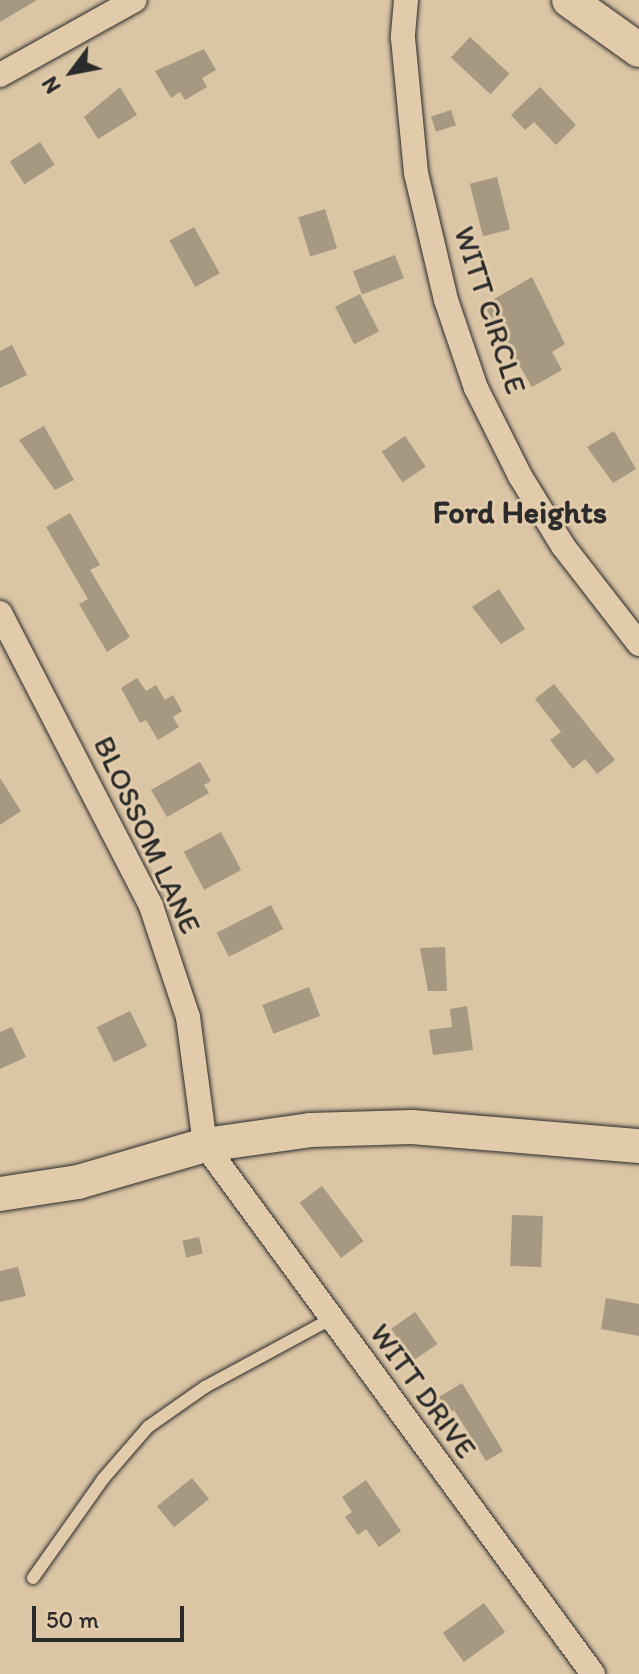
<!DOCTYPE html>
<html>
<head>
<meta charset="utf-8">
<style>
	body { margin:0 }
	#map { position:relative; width:639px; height:1674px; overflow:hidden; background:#dac5a5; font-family:Itim,sans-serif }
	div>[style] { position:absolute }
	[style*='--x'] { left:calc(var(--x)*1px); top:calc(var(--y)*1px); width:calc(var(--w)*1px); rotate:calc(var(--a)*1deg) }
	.building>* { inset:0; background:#a69881; transform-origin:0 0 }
	.roads { filter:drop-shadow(0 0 2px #2b2b2b) drop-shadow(0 0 2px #2b2b2b) }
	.lane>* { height:12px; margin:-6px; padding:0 6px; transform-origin:6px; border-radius:6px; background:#e1cbaa }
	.street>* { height:24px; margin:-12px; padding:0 12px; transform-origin:12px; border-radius:12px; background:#e1cbaa }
	.secondary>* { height:34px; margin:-17px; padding:0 17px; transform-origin:17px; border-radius:17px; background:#e1cbaa }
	span { translate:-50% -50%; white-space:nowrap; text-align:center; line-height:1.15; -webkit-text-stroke:6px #e1cbaa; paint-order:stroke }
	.street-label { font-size:30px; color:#2b2b2b }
	.neighbourhood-label { font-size:32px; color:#2b2b2b; font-weight:700 }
	.north { position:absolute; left:32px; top:32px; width:80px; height:80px; -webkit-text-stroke:6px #e1cbaa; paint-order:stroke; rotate:238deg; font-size:22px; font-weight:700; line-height:32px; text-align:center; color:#2b2b2b }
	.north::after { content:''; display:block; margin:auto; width:28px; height:36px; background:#2b2b2b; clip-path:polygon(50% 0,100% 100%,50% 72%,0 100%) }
	.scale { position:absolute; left:32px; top:1606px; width:152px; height:36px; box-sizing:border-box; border:4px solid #2b2b2b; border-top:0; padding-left:10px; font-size:24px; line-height:28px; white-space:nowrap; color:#2b2b2b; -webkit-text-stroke:6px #e1cbaa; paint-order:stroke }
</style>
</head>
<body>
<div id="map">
	<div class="building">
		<div style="clip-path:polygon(0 0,37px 0,0 22px)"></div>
		<div style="left:470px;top:37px;width:54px;height:28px;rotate:43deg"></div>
		<div style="clip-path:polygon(204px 49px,216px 70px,202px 78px,207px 87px,185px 100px,180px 92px,171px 98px,155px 71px)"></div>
		<div style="clip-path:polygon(120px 87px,137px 115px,98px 139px,84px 117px)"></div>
		<div style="clip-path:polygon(540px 87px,576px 125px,556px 145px,534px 122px,525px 130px,511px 115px)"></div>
		<div style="left:451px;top:110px;width:16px;height:21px;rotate:72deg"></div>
		<div style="left:40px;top:142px;width:27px;height:36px;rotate:57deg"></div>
		<div style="left:497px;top:177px;width:54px;height:28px;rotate:76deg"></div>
		<div style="left:325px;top:209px;width:41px;height:28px;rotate:73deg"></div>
		<div style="left:194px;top:227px;width:53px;height:28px;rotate:61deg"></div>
		<div style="left:395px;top:255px;width:25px;height:45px;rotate:69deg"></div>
		<div style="clip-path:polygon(532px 277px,565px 344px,552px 352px,562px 370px,532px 387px,484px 305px)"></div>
		<div style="left:360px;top:294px;width:42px;height:28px;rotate:63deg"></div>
		<div style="clip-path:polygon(12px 345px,27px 375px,0 388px,0 351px)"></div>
		<div style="clip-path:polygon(44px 426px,74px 480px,55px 490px,19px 440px)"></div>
		<div style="clip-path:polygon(614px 431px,636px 469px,613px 483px,587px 447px)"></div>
		<div style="left:405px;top:436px;width:37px;height:28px;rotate:56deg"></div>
		<div style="clip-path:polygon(70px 513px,100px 565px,90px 570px,130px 637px,107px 652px,79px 604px,88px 599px,46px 527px)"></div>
		<div style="clip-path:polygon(499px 589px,525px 629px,501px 644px,472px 607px)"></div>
		<div style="clip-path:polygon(137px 678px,146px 691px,156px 685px,165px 700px,173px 695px,182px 711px,173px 717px,179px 727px,158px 740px,146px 720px,140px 723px,121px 688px)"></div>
		<div style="clip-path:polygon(554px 684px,615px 760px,597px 774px,585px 759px,573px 769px,550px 740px,561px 732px,535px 699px)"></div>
		<div style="clip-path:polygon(200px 762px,211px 781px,204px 785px,209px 793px,167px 817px,151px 790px)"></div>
		<div style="clip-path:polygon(0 778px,21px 811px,0 825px)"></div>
		<div style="left:221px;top:832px;width:43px;height:42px;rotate:62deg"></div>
		<div style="left:271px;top:905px;width:27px;height:61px;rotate:63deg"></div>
		<div style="clip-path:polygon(445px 947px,447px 991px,428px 991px,420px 948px)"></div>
		<div style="left:309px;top:987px;width:31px;height:50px;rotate:69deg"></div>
		<div style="clip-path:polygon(467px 1006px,473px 1050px,433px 1055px,429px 1030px,452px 1027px,450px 1009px)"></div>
		<div style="left:130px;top:1011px;width:39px;height:37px;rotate:64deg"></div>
		<div style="clip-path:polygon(12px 1027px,26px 1057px,0 1069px,0 1032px)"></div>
		<div style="left:322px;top:1186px;width:69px;height:28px;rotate:53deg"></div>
		<div style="left:512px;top:1215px;width:31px;height:51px;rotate:2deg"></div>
		<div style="left:199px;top:1237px;width:17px;height:17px;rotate:77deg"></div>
		<div style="clip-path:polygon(18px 1267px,26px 1296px,0 1302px,0 1271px)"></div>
		<div style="clip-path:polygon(606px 1298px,639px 1304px,639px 1336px,601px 1329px)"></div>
		<div style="left:415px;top:1312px;width:39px;height:29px;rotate:55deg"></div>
		<div style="clip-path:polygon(462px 1383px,503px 1451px,486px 1461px,454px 1410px,448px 1413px,439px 1397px)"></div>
		<div style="left:192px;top:1478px;width:27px;height:45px;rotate:51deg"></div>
		<div style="clip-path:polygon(366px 1480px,401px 1531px,379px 1547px,366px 1529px,358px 1535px,345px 1517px,352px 1512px,342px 1497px)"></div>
		<div style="left:484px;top:1603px;width:36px;height:51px;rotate:54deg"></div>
	</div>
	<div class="roads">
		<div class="lane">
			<div style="--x:33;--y:1578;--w:121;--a:-54.7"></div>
			<div style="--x:103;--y:1479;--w:69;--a:-49.1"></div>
			<div style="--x:148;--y:1427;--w:70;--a:-35.1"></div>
			<div style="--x:205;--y:1387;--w:143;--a:-28.4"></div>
		</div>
		<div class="street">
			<div style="--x:406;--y:0;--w:38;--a:95"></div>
			<div style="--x:403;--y:38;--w:136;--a:84.5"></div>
			<div style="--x:416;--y:173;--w:130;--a:76.7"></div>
			<div style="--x:446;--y:300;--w:93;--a:71.2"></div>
			<div style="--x:476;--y:388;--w:98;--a:63.4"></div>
			<div style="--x:520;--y:476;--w:82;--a:58.4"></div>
			<div style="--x:563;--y:546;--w:124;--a:52.2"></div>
			<div style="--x:0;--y:75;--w:154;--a:-29.1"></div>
			<div style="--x:0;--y:613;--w:330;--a:62.7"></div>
			<div style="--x:151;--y:906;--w:117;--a:71.6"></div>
			<div style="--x:188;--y:1017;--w:129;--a:82.4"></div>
			<div style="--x:205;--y:1145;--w:656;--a:53.74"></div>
		</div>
		<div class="secondary">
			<div style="--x:569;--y:0;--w:86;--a:35.5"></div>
			<div style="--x:0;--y:1194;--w:79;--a:-8.7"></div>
			<div style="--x:78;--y:1182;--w:132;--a:-16.2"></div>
			<div style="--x:205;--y:1145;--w:106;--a:-8.1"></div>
			<div style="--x:310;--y:1130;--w:102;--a:-1.7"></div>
			<div style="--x:412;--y:1127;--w:228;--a:4.8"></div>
		</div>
	</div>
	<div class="street-label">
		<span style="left:490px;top:310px;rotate:72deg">WITT CIRCLE</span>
		<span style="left:147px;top:835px;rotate:65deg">BLOSSOM LANE</span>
		<span style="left:423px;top:1391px;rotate:54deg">WITT DRIVE</span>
	</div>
	<div class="neighbourhood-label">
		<span style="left:520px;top:512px">Ford Heights</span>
	</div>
	<div class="north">N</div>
	<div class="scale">50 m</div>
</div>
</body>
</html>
